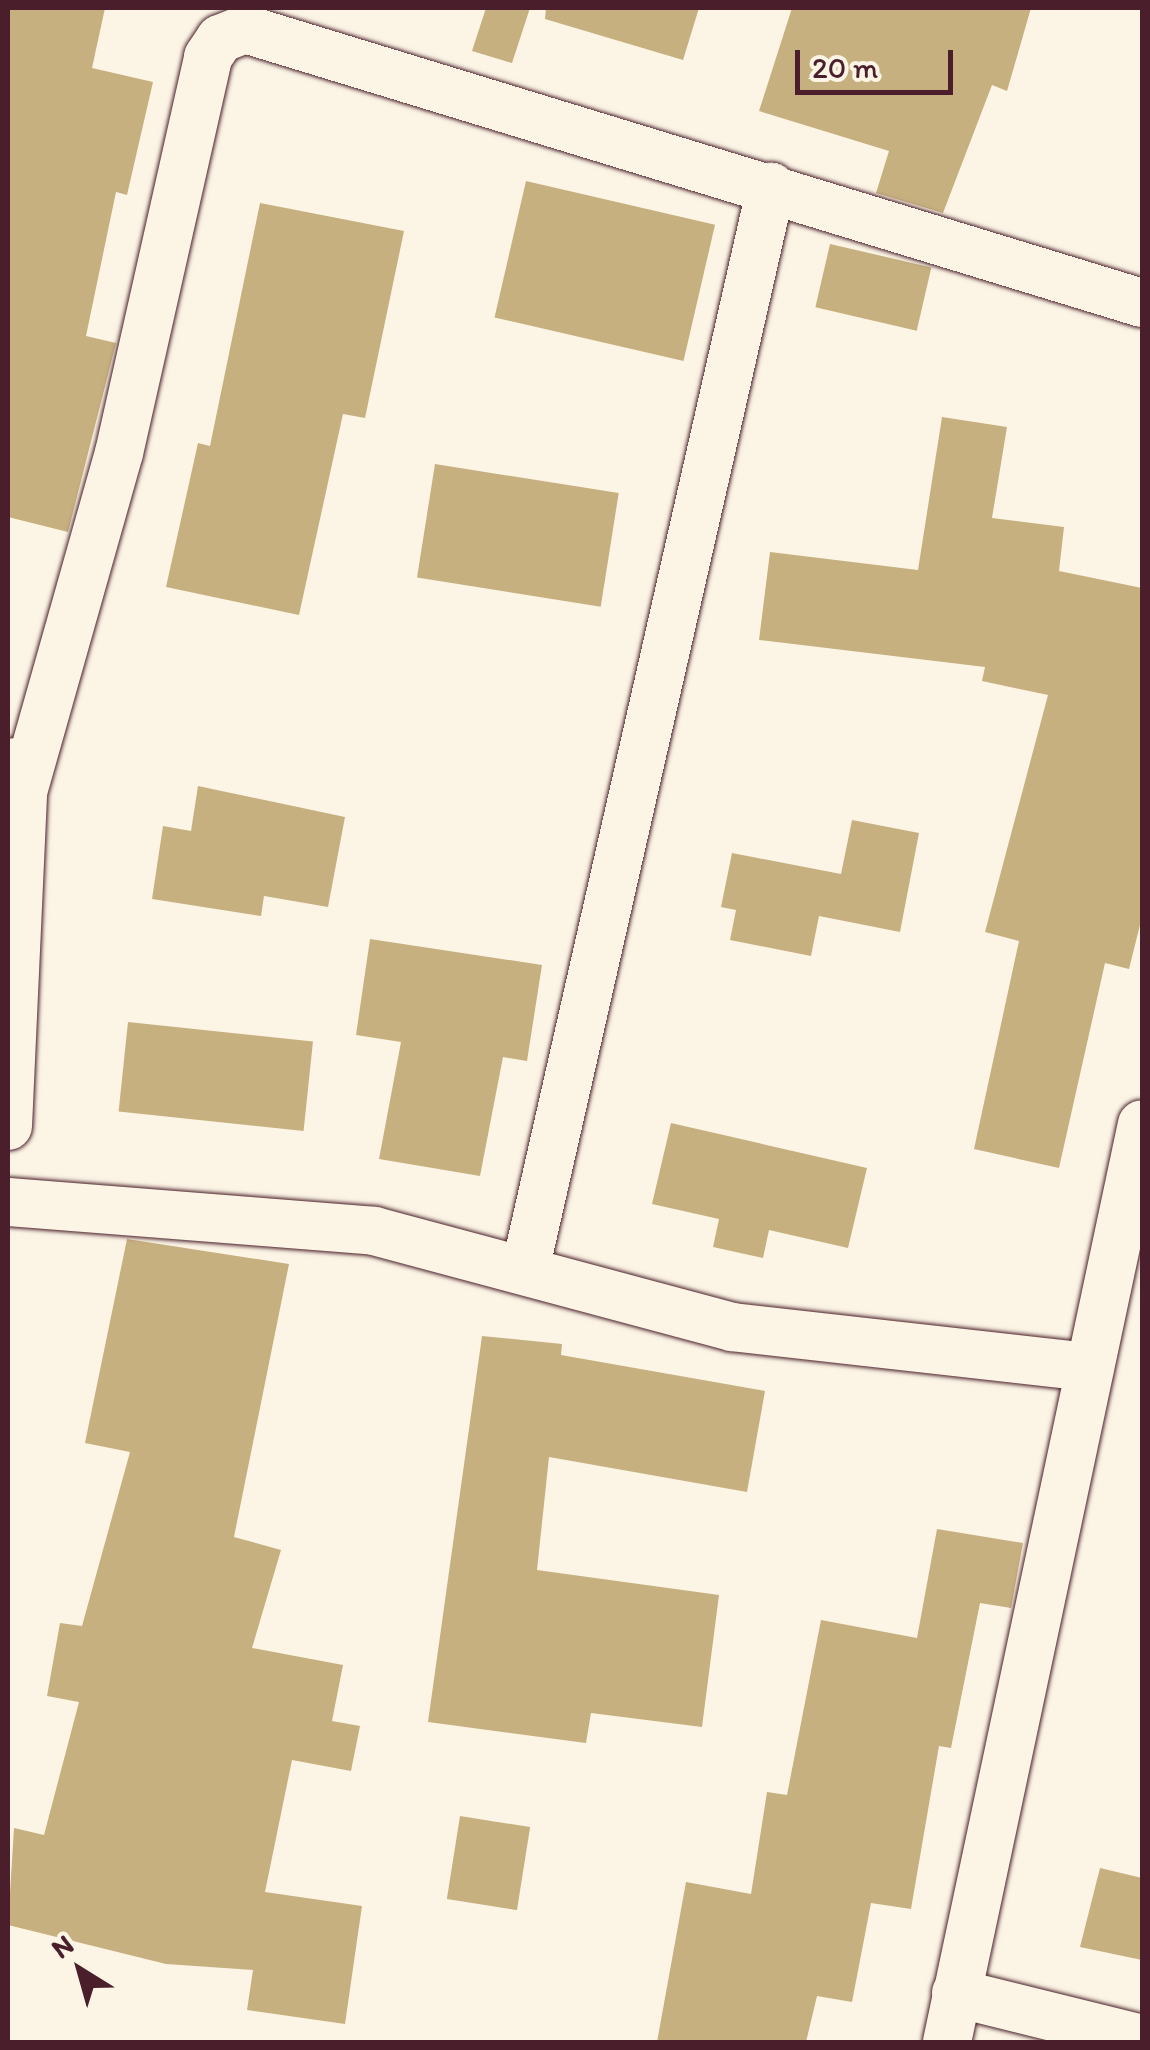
<!DOCTYPE html>
<html>
<head>
<meta charset="utf-8">
<style>
	body { margin:0 }
	#map { position:relative; width:1150px; height:2050px; overflow:hidden; background:#fcf5e5; font-family:Itim,sans-serif }
	div>[style] { position:absolute }
	[style*='--x'] { left:calc(var(--x)*1px); top:calc(var(--y)*1px); width:calc(var(--w)*1px); rotate:calc(var(--a)*1deg) }
	.building>* { inset:0; background:#c7b07f; transform-origin:0 0 }
	.roads { filter:drop-shadow(0 0 2px #4a1f2b) drop-shadow(0 0 2px #4a1f2b) }
	.minor>* { height:48px; margin:-24px; padding:0 24px; transform-origin:24px; border-radius:24px; background:#fcf5e5 }
	span { translate:-50% -50%; white-space:nowrap; text-align:center; line-height:1.15; -webkit-text-stroke:10px #fcf5e5; paint-order:stroke }
	.frame { position:absolute; inset:0; border:10px solid #4a1f2b; pointer-events:none }
	.north { position:absolute; left:30px; top:1920px; width:100px; height:100px; -webkit-text-stroke:8px #fcf5e5; paint-order:stroke; rotate:323deg; font-size:28px; font-weight:700; line-height:40px; text-align:center; color:#4a1f2b }
	.north::after { content:''; display:block; margin:auto; width:35px; height:45px; background:#4a1f2b; clip-path:polygon(50% 0,100% 100%,50% 72%,0 100%) }
	.scale { position:absolute; left:795px; top:50px; width:158px; height:45px; box-sizing:border-box; border:5px solid #4a1f2b; border-top:0; padding-left:12px; font-size:30px; line-height:35px; white-space:nowrap; color:#4a1f2b; -webkit-text-stroke:8px #fcf5e5; paint-order:stroke }
</style>
</head>
<body>
<div id="map">
	<div class="building">
		<div style="clip-path:polygon(8px 8px,105px 8px,92px 68px,153px 82px,127px 195px,116px 192px,86px 336px,116px 343px,68px 532px,8px 517px)"></div>
		<div style="clip-path:polygon(486px 8px,530px 8px,512px 63px,472px 51px)"></div>
		<div style="clip-path:polygon(546px 8px,699px 8px,683px 60px,545px 19px)"></div>
		<div style="clip-path:polygon(792px 8px,1031px 8px,1007px 91px,992px 85px,943px 213px,876px 193px,889px 151px,759px 111px)"></div>
		<div style="left:526px;top:181px;width:194px;height:140px;rotate:13deg"></div>
		<div style="clip-path:polygon(260px 203px,404px 231px,365px 418px,343px 414px,299px 615px,166px 587px,198px 443px,210px 446px)"></div>
		<div style="left:830px;top:244px;width:104px;height:65px;rotate:13deg"></div>
		<div style="clip-path:polygon(942px 417px,1007px 427px,992px 518px,1064px 527px,1059px 571px,1142px 588px,1142px 917px,1129px 969px,1105px 963px,1059px 1168px,974px 1149px,1019px 941px,985px 932px,1048px 695px,982px 681px,985px 667px,759px 640px,770px 552px,918px 570px)"></div>
		<div style="left:435px;top:464px;width:186px;height:115px;rotate:9deg"></div>
		<div style="clip-path:polygon(198px 786px,345px 817px,328px 907px,264px 896px,261px 916px,152px 899px,163px 826px,191px 831px)"></div>
		<div style="clip-path:polygon(852px 820px,919px 833px,900px 932px,819px 916px,811px 956px,730px 940px,736px 910px,721px 907px,732px 853px,841px 874px)"></div>
		<div style="clip-path:polygon(370px 939px,542px 965px,527px 1061px,503px 1057px,480px 1176px,379px 1159px,401px 1042px,356px 1035px)"></div>
		<div style="left:128px;top:1022px;width:186px;height:90px;rotate:6deg"></div>
		<div style="clip-path:polygon(671px 1123px,867px 1168px,848px 1248px,769px 1230px,763px 1258px,713px 1247px,719px 1219px,652px 1204px)"></div>
		<div style="clip-path:polygon(127px 1239px,289px 1264px,234px 1537px,281px 1550px,252px 1648px,343px 1665px,332px 1721px,360px 1726px,351px 1771px,292px 1760px,265px 1892px,362px 1906px,345px 2024px,247px 2010px,253px 1970px,166px 1964px,8px 1925px,14px 1828px,44px 1835px,79px 1702px,47px 1696px,60px 1623px,82px 1626px,130px 1452px,85px 1443px)"></div>
		<div style="clip-path:polygon(482px 1336px,562px 1344px,561px 1355px,765px 1391px,747px 1492px,549px 1457px,537px 1570px,719px 1595px,702px 1727px,591px 1713px,586px 1743px,428px 1722px)"></div>
		<div style="clip-path:polygon(937px 1529px,1023px 1543px,1011px 1608px,980px 1603px,951px 1748px,939px 1746px,911px 1909px,871px 1903px,852px 2002px,817px 1996px,806px 2042px,657px 2042px,686px 1882px,751px 1894px,767px 1792px,787px 1795px,821px 1620px,917px 1638px)"></div>
		<div style="left:460px;top:1816px;width:71px;height:84px;rotate:9deg"></div>
		<div style="clip-path:polygon(1100px 1868px,1142px 1878px,1142px 1960px,1080px 1947px)"></div>
	</div>
	<div class="roads">
		<div class="minor">
			<div style="--x:23;--y:792;--w:352;--a:-74.2"></div>
			<div style="--x:119;--y:453;--w:406;--a:-77.3"></div>
			<div style="--x:208;--y:57;--w:22;--a:-56"></div>
			<div style="--x:220;--y:39;--w:27;--a:-22"></div>
			<div style="--x:245;--y:29;--w:938;--a:16.99"></div>
			<div style="--x:8;--y:1126;--w:334;--a:-87.4"></div>
			<div style="--x:23;--y:792;--w:31;--a:-107"></div>
			<div style="--x:8;--y:1202;--w:367;--a:4.5"></div>
			<div style="--x:374;--y:1231;--w:371;--a:15"></div>
			<div style="--x:732;--y:1327;--w:360;--a:6.4"></div>
			<div style="--x:525;--y:1270;--w:1111;--a:-77.2"></div>
			<div style="--x:956;--y:1993;--w:192;--a:13.9"></div>
			<div style="--x:947;--y:2042;--w:938;--a:-78.01"></div>
		</div>
	</div>
	<div class="frame"></div>
	<div class="north">N</div>
	<div class="scale">20 m</div>
</div>
</body>
</html>
